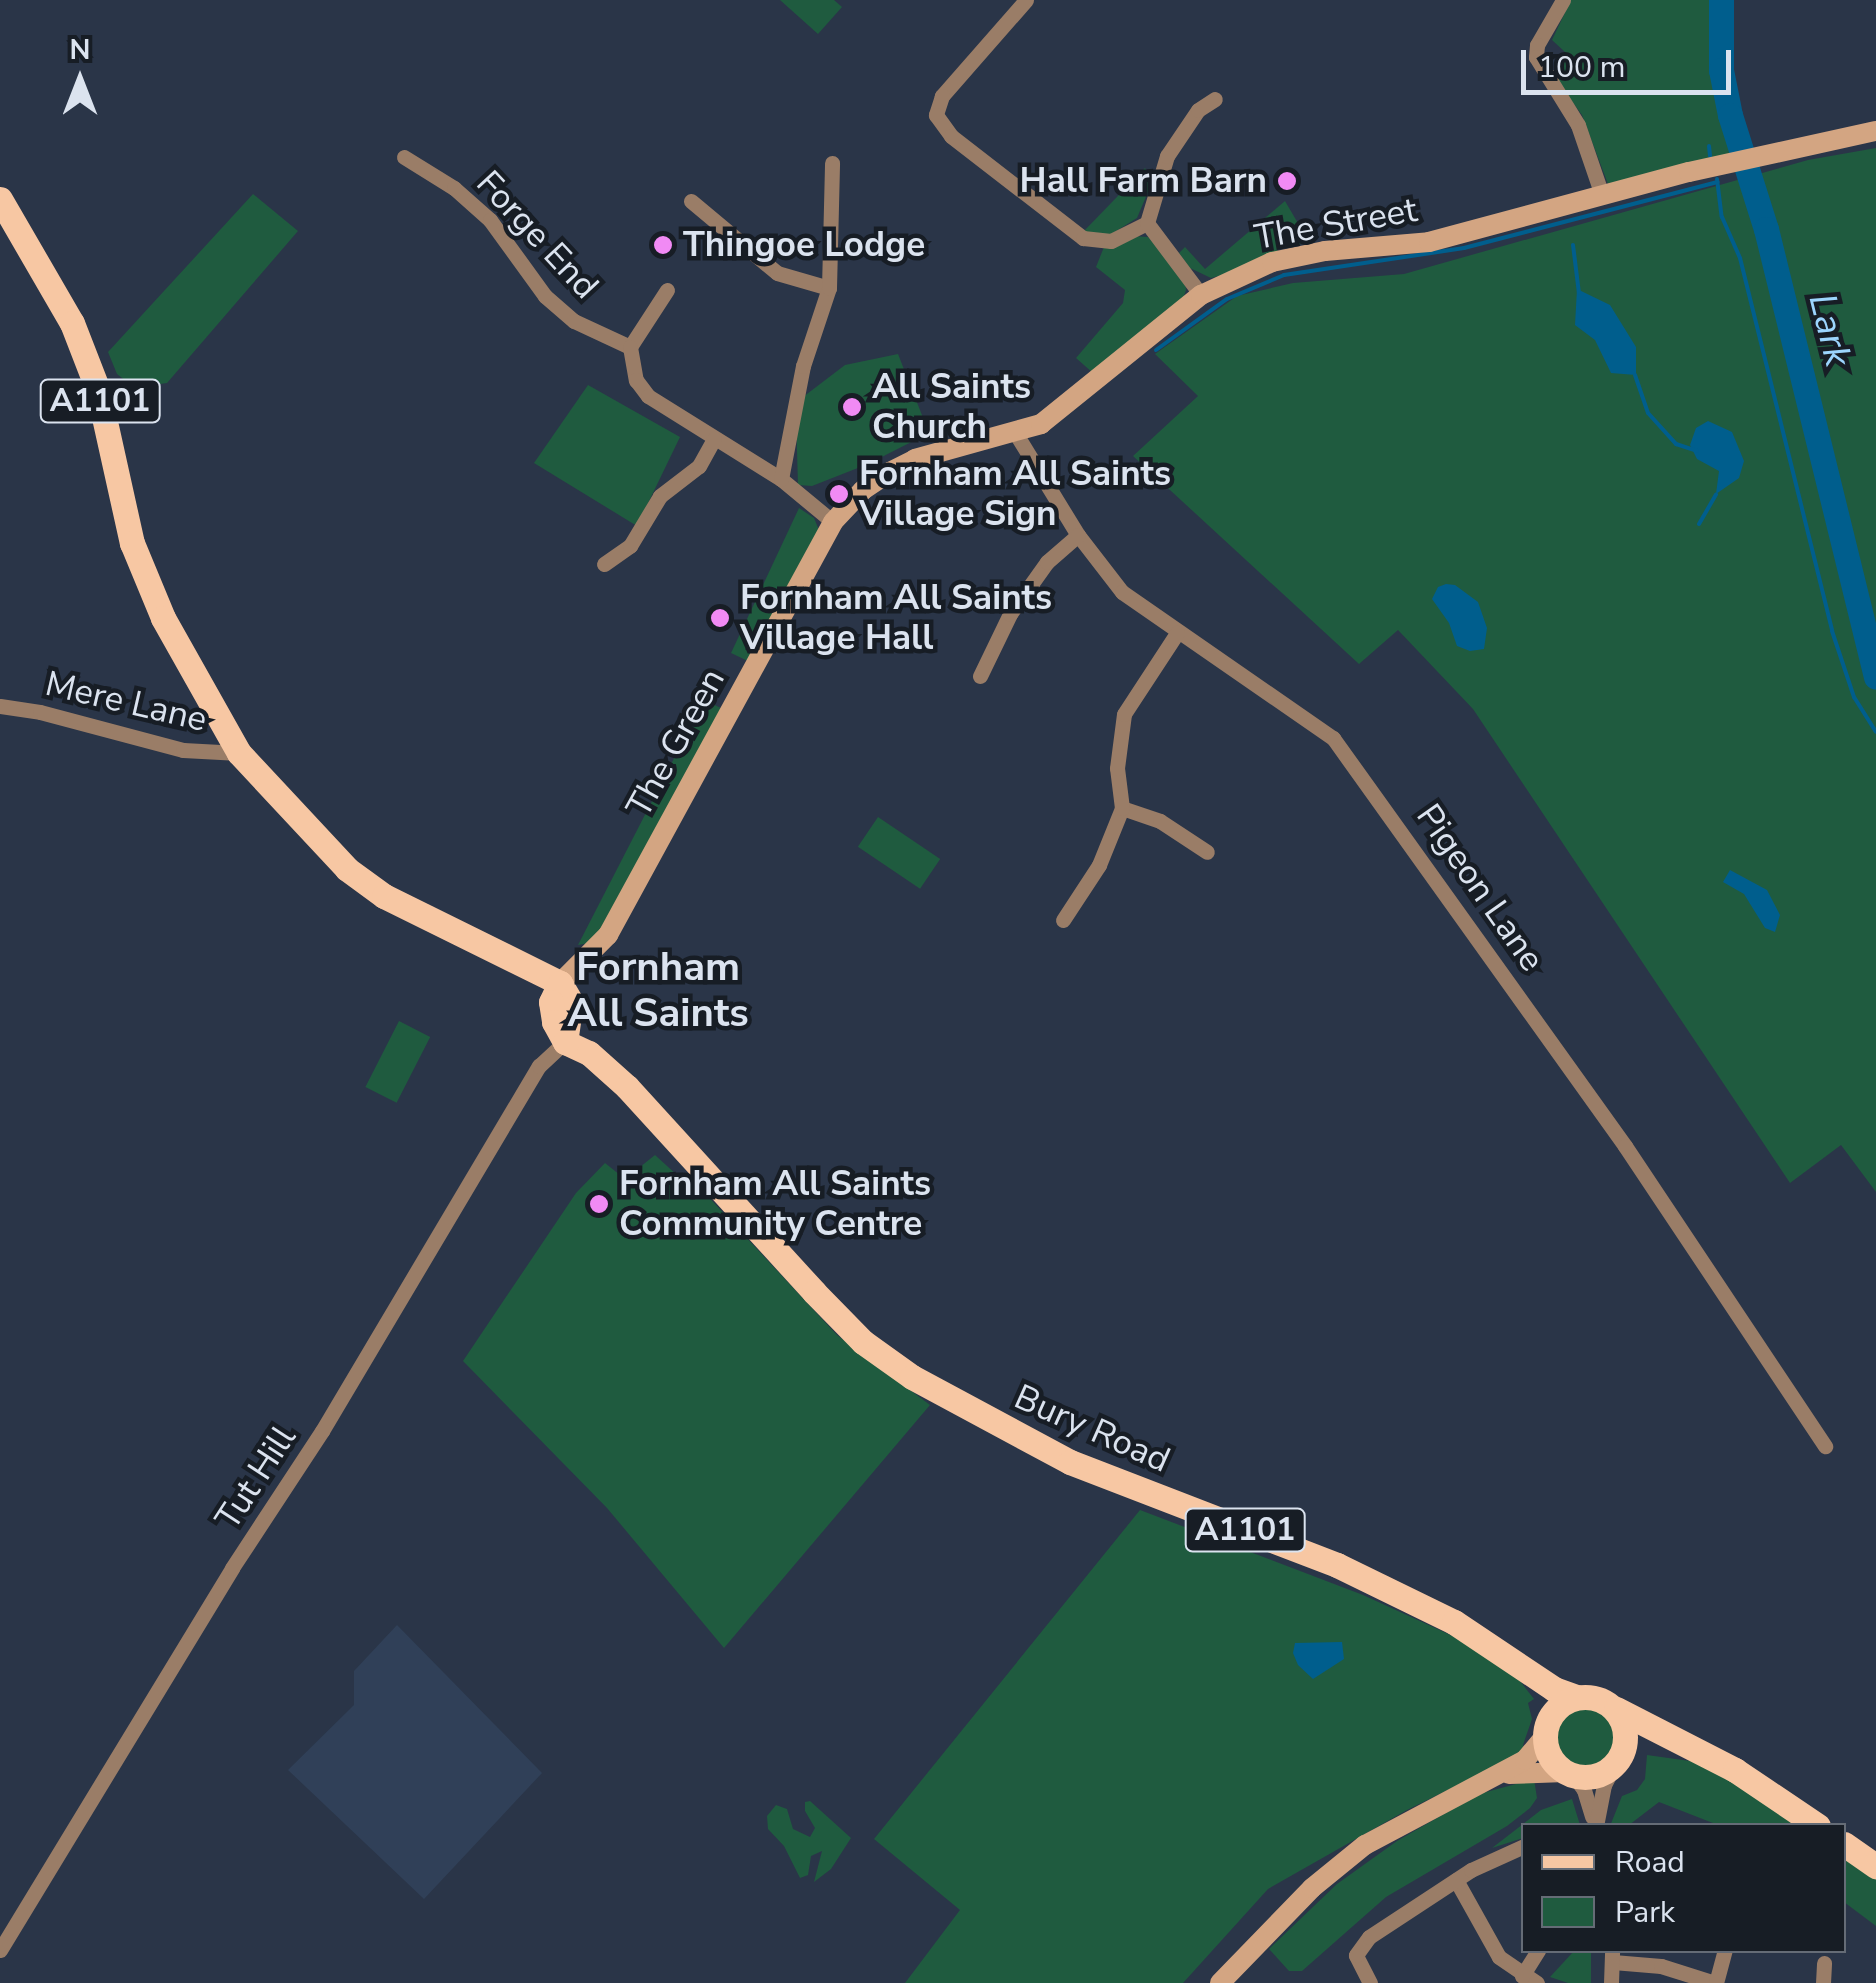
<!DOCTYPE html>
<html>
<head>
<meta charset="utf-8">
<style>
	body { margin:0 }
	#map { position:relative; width:1876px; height:1983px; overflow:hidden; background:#2a3548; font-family:"Nunito Sans",sans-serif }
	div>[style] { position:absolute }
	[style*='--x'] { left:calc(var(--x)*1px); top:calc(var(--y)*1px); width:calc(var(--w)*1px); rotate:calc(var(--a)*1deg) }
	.built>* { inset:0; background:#304058 }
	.green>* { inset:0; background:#1f5b3f; transform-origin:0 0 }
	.round { border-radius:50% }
	.water>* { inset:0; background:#005e8d }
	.stream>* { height:4px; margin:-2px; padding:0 2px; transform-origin:2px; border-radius:2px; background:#005e8d }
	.river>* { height:25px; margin:-12.5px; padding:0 12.5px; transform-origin:12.5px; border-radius:12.5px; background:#005e8d }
	.street>* { height:15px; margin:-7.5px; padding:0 7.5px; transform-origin:7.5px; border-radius:7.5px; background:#9a7d67 }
	.secondary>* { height:20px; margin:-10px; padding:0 10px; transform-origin:10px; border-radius:10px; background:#d3a582 }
	.primary>* { height:25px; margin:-12.5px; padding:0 12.5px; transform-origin:12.5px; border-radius:12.5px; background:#f7c7a3 }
	.primary>.ring { margin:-12.5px; padding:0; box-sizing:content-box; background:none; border:25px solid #f7c7a3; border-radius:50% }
	.dots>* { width:28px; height:28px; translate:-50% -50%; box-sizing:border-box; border:5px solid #171d25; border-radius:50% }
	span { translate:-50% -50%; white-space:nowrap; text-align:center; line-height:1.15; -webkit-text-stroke:9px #171d25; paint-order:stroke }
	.shield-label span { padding:2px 8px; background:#171d25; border:2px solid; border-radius:8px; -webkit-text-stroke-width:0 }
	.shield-label { font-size:32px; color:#dbe3ef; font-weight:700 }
	.poi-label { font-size:35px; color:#dbe3ef; font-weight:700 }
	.right { translate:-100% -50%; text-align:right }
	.left { translate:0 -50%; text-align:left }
	.street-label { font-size:35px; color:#dbe3ef }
	.water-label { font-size:38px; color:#9cd5fe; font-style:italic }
	.quarter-label { font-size:40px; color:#dbe3ef; font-weight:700 }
	.legend { position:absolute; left:1521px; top:1823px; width:325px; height:130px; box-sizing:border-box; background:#171d25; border:2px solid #656c76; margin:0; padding:12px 18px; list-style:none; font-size:30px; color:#dbe3ef }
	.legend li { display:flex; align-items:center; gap:20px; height:50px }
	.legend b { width:50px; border:2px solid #656c76 }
	.north { position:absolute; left:30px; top:30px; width:100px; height:100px; -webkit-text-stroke:8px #171d25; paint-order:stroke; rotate:0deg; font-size:28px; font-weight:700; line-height:40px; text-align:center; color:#dbe3ef }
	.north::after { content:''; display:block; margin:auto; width:35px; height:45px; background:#dbe3ef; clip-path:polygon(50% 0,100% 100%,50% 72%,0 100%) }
	.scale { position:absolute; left:1521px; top:50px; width:210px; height:45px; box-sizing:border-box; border:5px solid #dbe3ef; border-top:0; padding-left:12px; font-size:30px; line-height:35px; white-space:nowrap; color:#dbe3ef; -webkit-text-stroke:8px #171d25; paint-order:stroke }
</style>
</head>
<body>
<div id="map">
	<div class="built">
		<div style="clip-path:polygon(397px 1625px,542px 1773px,424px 1899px,288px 1770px,354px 1705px,354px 1671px)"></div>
	</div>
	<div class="green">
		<div style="clip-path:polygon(780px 0,834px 0,842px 7px,818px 34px)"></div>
		<div style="clip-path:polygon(1571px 0,1709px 0,1714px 94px,1733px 156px,1608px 184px,1582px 115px,1557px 81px,1563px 72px,1565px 52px,1552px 40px)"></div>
		<div style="clip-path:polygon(1876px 148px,1876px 1192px,1841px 1145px,1790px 1183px,1473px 709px,1398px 630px,1359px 664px,1133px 456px,1198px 396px,1155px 354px,1237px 296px,1293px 283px,1404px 274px,1808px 160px)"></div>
		<div style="clip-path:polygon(1145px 168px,1153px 180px,1137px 218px,1105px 238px,1083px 232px)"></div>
		<div style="clip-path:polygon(253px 194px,298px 231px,167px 383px,145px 386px,136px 380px,127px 382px,117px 374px,108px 352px)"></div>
		<div style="clip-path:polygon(1285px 201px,1309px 242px,1277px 249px,1280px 260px,1211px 278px,1190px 268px,1179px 253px,1185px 247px,1205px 269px)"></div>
		<div style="clip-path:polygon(1132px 236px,1148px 237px,1185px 278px,1186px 290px,1183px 299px,1093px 373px,1076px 358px,1123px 303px,1125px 290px,1096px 267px,1104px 247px)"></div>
		<div style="clip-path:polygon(898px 354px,929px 433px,868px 464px,812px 486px,798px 485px,796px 416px,803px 397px,845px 365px)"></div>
		<div style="clip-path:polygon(588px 385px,680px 437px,637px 526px,534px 463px)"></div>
		<div style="clip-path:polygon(799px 508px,814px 518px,819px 530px,750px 662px,731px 653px)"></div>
		<div style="clip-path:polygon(704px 700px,723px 709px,595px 942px,578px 945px)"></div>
		<div style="left:878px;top:817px;width:75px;height:36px;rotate:34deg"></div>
		<div style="left:399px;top:1021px;width:35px;height:74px;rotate:27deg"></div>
		<div style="clip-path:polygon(655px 1155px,678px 1176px,689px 1176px,837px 1335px,930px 1405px,724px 1648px,607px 1508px,463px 1361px,576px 1193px,605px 1163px,625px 1179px)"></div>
		<div style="clip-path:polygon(1140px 1510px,1363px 1595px,1457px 1638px,1520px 1681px,1534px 1699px,1528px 1703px,1532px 1719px,1523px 1745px,1527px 1751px,1407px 1810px,1268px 1889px,1183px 1983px,905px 1983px,960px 1910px,874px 1839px)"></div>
		<div class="round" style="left:1555px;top:1706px;width:60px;height:60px"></div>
		<div style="clip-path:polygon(1647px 1755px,1697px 1762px,1806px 1825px,1718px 1825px,1659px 1802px,1629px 1825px,1610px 1826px,1622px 1796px,1637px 1790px,1645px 1779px)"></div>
		<div style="clip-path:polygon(1534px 1779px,1537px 1798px,1530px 1808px,1507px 1826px,1386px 1897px,1302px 1971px,1289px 1971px,1269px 1949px,1337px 1884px,1397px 1841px,1479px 1794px)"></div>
		<div style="clip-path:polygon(1572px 1799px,1580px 1825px,1524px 1826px,1523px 1838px,1492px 1848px,1541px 1810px)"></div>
		<div style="clip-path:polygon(810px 1801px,851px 1838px,831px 1869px,814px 1882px,822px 1851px,811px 1856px,808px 1875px,800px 1878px,784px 1846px,768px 1829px,767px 1816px,776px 1805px,787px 1809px,793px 1829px,810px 1837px,815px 1828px,805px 1811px,805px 1802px)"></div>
		<div style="clip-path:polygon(1844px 1854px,1876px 1877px,1876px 1926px,1844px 1902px)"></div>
		<div style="clip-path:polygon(1574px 1951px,1591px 1951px,1591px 1983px,1568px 1983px,1550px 1977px)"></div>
	</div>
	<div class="water">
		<div style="clip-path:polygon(1577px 289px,1610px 305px,1636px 347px,1636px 375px,1611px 373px,1595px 340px,1575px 325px)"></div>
		<div style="clip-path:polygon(1708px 421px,1732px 432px,1744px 461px,1739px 478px,1716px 494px,1719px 471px,1697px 459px,1690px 445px,1696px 428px)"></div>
		<div style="clip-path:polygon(1446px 584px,1455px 585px,1478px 602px,1487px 628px,1484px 649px,1470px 651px,1457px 646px,1449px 623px,1432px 599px,1438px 587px)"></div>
		<div style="clip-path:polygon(1730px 870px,1767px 890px,1780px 915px,1775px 932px,1765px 928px,1744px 894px,1723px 882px)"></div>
		<div style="clip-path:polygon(1342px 1642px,1344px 1659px,1313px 1679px,1298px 1665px,1293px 1653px,1295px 1643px)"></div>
	</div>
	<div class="stream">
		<div style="--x:1709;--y:146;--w:10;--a:84"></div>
		<div style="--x:1717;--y:179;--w:38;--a:83"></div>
		<div style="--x:1722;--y:217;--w:45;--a:66.3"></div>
		<div style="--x:1740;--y:258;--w:384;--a:76.1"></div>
		<div style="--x:1832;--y:631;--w:70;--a:71.6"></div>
		<div style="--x:1854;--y:697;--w:41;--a:57.8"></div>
		<div style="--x:1573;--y:245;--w:48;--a:82.9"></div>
		<div style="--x:1156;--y:350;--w:87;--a:-35.7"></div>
		<div style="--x:1227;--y:299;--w:62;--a:-22.8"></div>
		<div style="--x:1284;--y:275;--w:182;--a:-8.5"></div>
		<div style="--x:1464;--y:248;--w:262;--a:-14.6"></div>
		<div style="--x:1635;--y:375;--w:40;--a:71.1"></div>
		<div style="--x:1648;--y:413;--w:42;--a:47.9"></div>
		<div style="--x:1676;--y:444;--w:22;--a:18"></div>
		<div style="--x:1699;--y:524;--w:34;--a:-60"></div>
	</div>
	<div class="river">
		<div style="--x:1721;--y:0;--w:70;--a:90"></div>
		<div style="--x:1721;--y:70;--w:46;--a:78.7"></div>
		<div style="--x:1730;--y:115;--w:120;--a:72.5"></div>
		<div style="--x:1766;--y:229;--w:461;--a:76.2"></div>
	</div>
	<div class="street">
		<div style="--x:1026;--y:0;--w:128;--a:131.2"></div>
		<div style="--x:942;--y:96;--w:20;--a:108"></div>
		<div style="--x:936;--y:115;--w:26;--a:54"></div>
		<div style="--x:951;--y:136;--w:167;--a:37.7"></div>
		<div style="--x:1083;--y:238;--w:28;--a:6"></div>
		<div style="--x:1111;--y:241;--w:40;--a:-26.6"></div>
		<div style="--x:1147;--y:223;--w:70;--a:-73.4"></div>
		<div style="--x:1167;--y:156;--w:55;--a:-56"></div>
		<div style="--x:1198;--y:110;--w:20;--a:-33"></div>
		<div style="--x:1563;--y:0;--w:52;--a:120"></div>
		<div style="--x:1537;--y:45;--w:12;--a:95"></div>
		<div style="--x:1536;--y:57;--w:80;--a:58.3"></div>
		<div style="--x:1578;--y:125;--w:74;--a:71.1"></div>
		<div style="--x:404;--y:157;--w:59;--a:31.8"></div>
		<div style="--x:454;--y:188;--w:48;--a:41.6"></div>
		<div style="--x:490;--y:220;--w:94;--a:54.1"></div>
		<div style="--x:545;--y:296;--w:38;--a:41"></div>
		<div style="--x:574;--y:321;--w:62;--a:24.9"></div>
		<div style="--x:691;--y:201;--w:112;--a:39.9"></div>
		<div style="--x:777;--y:273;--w:54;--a:16.1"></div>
		<div style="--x:1147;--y:223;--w:90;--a:53.1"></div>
		<div style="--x:667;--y:290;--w:68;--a:123"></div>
		<div style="--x:630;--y:347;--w:34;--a:80"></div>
		<div style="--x:636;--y:380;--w:20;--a:53"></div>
		<div style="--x:648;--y:396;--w:157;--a:32"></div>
		<div style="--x:781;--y:479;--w:67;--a:39.6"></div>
		<div style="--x:1016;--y:434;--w:119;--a:58.5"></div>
		<div style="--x:1078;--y:535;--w:72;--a:52.3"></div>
		<div style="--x:1122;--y:592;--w:257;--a:34.7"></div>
		<div style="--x:1333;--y:738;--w:502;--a:54.41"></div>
		<div style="--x:1625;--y:1146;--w:361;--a:56.3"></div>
		<div style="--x:781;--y:479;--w:115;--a:-79"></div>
		<div style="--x:803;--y:366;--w:82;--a:-71.6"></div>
		<div style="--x:829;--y:288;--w:125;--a:-88.6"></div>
		<div style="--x:604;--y:564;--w:32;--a:-35"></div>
		<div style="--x:630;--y:546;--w:58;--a:-59"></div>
		<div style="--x:660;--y:496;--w:49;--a:-37.6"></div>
		<div style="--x:699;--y:466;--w:31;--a:-61"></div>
		<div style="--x:980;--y:676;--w:69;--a:-64.2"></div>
		<div style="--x:1010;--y:614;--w:64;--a:-54.6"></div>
		<div style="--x:1047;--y:562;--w:41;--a:-41.1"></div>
		<div style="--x:0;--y:706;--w:40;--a:8.5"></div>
		<div style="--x:40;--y:712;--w:148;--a:14.9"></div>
		<div style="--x:183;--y:750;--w:56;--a:3.1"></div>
		<div style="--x:1122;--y:808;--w:40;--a:18.9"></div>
		<div style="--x:1160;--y:821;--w:56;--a:33.4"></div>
		<div style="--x:1063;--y:920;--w:66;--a:-56.8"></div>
		<div style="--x:1099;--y:865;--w:61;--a:-68"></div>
		<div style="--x:1122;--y:808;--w:40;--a:-97.1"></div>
		<div style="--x:1117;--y:768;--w:54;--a:-82.6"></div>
		<div style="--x:1124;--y:714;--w:97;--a:-56.8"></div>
		<div style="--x:1574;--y:1776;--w:17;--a:54"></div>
		<div style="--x:1584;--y:1790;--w:28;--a:73"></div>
		<div style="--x:1596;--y:1826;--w:42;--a:-79"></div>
		<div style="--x:1604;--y:1785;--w:20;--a:-63"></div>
		<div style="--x:1456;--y:1880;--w:88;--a:60.8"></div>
		<div style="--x:1499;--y:1957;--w:46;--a:34.4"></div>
		<div style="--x:0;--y:1950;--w:447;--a:-58.7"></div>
		<div style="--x:232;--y:1568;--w:164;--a:-56.7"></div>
		<div style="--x:322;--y:1431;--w:425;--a:-59.3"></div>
		<div style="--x:539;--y:1066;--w:35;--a:-43"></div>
		<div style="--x:1613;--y:1962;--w:48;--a:4.8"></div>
		<div style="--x:1661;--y:1966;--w:57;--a:17.5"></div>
		<div style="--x:1522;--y:1976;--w:31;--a:-58"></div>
		<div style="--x:1370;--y:1983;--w:31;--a:-117"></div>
		<div style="--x:1356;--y:1955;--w:22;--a:-54"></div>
		<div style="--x:1369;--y:1937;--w:122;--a:-33.3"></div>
		<div style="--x:1471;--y:1870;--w:58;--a:-24.4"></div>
		<div style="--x:1611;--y:1983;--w:33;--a:-88"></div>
		<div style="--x:1716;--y:1983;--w:34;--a:-75"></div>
		<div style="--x:1823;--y:1983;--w:20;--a:-87"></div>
	</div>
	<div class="secondary">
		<div style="--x:560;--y:983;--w:68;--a:-45"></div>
		<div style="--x:608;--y:935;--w:470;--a:-61.4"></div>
		<div style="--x:833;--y:522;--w:44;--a:-46.8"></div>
		<div style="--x:863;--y:490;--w:32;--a:-34"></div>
		<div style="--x:890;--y:472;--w:28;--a:-27"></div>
		<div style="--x:915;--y:459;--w:131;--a:-15.5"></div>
		<div style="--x:1041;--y:424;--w:206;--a:-38.9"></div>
		<div style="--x:1201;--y:295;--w:78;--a:-24.9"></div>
		<div style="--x:1272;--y:262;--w:54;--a:-11.7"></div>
		<div style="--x:1325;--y:251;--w:104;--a:-4.9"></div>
		<div style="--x:1429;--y:242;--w:269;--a:-15.1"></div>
		<div style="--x:1689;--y:172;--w:191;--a:-12.4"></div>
		<div style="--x:1509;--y:1774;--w:56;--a:-2"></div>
		<div style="--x:1220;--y:1983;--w:132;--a:-45.9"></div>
		<div style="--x:1312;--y:1888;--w:68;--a:-39.1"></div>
		<div style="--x:1365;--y:1845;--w:181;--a:-28"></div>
		<div style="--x:1525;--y:1760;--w:31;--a:-50"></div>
	</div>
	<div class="primary">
		<div style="--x:0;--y:199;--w:143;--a:59.9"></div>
		<div style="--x:72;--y:323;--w:72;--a:68.8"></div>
		<div style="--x:98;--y:390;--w:157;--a:77.5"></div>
		<div style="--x:132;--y:543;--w:81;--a:67.5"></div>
		<div style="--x:163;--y:618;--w:155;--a:60.6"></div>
		<div style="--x:239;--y:753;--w:158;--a:47"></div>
		<div style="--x:347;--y:869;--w:46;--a:36.1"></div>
		<div style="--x:384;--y:896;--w:196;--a:26.3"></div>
		<div style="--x:560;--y:983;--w:22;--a:60"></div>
		<div style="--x:571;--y:1002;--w:40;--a:98.5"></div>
		<div style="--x:560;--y:983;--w:21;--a:115"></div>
		<div style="--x:551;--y:1002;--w:20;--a:81"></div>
		<div style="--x:554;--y:1022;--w:23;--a:61"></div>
		<div style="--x:565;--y:1042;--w:26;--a:25"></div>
		<div style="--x:589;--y:1053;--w:51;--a:41.8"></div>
		<div style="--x:627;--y:1087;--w:277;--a:47.6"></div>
		<div style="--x:814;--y:1292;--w:70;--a:45.6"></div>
		<div style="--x:863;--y:1342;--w:60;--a:35.5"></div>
		<div style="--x:912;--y:1377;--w:179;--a:28.3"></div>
		<div style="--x:1070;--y:1462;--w:286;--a:21.1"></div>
		<div style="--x:1337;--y:1565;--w:130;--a:26"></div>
		<div style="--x:1454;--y:1622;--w:120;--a:33.8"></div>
		<div style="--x:1554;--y:1689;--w:23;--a:20"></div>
		<div class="ring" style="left:1545px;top:1697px;width:55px;height:55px"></div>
		<div style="--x:1616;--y:1709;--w:134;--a:27.1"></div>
		<div style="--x:1735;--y:1770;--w:100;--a:34"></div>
		<div style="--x:1844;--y:1844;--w:39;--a:35"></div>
	</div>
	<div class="dots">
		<div style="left:1287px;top:181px;background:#f18af4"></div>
		<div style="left:663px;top:245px;background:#f18af4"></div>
		<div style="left:852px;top:407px;background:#f18af4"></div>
		<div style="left:839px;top:494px;background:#f18af4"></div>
		<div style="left:720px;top:618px;background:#f18af4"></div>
		<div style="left:599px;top:1204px;background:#f18af4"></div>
	</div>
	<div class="shield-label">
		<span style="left:100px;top:401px">A1101</span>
		<span style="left:1245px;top:1530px">A1101</span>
	</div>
	<div class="poi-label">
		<span class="right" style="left:1267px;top:181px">Hall Farm Barn</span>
		<span class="left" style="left:683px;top:245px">Thingoe Lodge</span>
		<span class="left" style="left:872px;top:407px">All Saints<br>Church</span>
		<span class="left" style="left:859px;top:494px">Fornham All Saints<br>Village Sign</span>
		<span class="left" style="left:740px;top:618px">Fornham All Saints<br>Village Hall</span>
		<span class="left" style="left:619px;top:1204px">Fornham All Saints<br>Community Centre</span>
	</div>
	<div class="street-label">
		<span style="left:1336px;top:224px;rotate:-10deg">The Street</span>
		<span style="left:537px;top:235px;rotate:47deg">Forge End</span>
		<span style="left:126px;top:702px;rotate:13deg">Mere Lane</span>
		<span style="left:676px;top:743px;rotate:-61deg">The Green</span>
		<span style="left:1480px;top:888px;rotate:55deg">Pigeon Lane</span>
		<span style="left:1092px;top:1429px;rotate:24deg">Bury Road</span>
		<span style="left:256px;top:1478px;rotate:-57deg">Tut Hill</span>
	</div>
	<div class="water-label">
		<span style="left:1830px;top:330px;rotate:76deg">Lark</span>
	</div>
	<div class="quarter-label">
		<span style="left:658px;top:990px">Fornham<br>All Saints</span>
	</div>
	<ul class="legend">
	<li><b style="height:12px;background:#f7c7a3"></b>Road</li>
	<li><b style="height:28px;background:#1f5b3f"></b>Park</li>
	</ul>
	<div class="north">N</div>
	<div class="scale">100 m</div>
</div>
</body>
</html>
